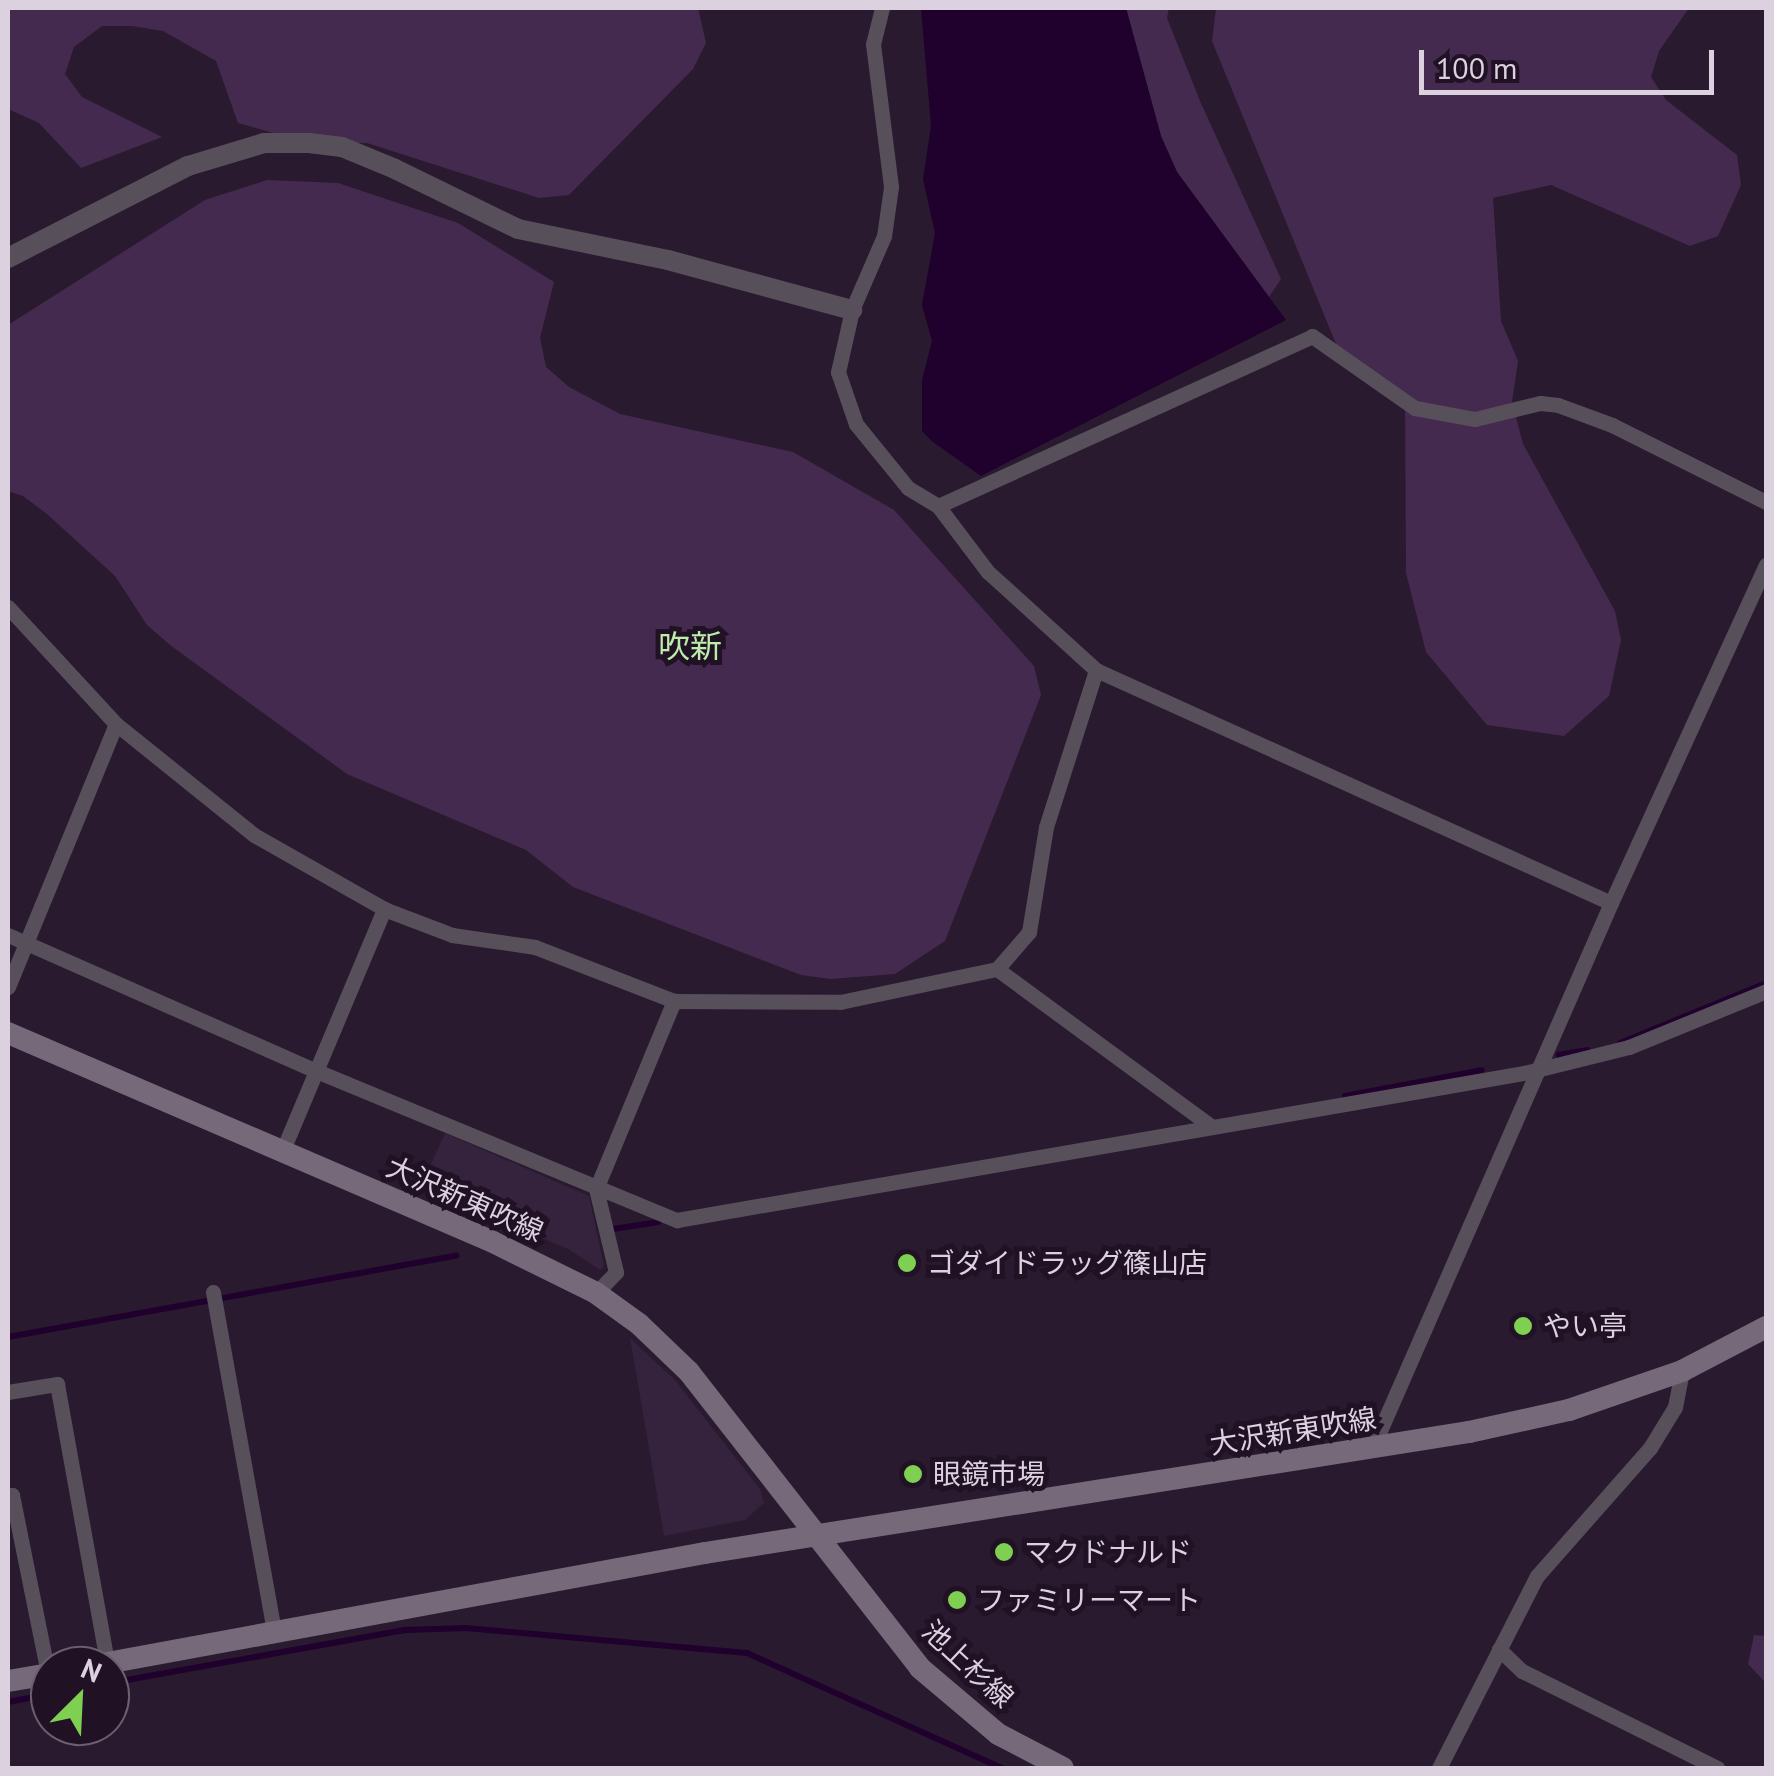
<!DOCTYPE html>
<html>
<head>
<meta charset="utf-8">
<style>
	body { margin:0 }
	#map { position:relative; width:1774px; height:1776px; overflow:hidden; background:#291a2f; font-family:"PT Sans","Noto Sans JP",sans-serif }
	div>[style] { position:absolute }
	[style*='--x'] { left:calc(var(--x)*1px); top:calc(var(--y)*1px); width:calc(var(--w)*1px); rotate:calc(var(--a)*1deg) }
	.built>* { inset:0; background:#35223c }
	.green>* { inset:0; background:#452a4f }
	.water>* { inset:0; background:#20002c }
	.stream>* { height:6px; margin:-3px; padding:0 3px; transform-origin:3px; border-radius:3px; background:#20002c }
	.minor>* { height:15px; margin:-7.5px; padding:0 7.5px; transform-origin:7.5px; border-radius:7.5px; background:#57505a }
	.tertiary>* { height:20px; margin:-10px; padding:0 10px; transform-origin:10px; border-radius:10px; background:#57505a }
	.secondary>* { height:22px; margin:-11px; padding:0 11px; transform-origin:11px; border-radius:11px; background:#75697a }
	.dots>* { width:28px; height:28px; translate:-50% -50%; box-sizing:border-box; border:5px solid #201125; border-radius:50% }
	span { translate:-50% -50%; white-space:nowrap; text-align:center; line-height:1.15; -webkit-text-stroke:10px #201125; paint-order:stroke }
	.street-label { font-size:28px; color:#dbd1df }
	.poi-label { font-size:28px; color:#dbd1df }
	.left { translate:0 -50%; text-align:left }
	.quarter-label { font-size:32px; color:#beeca9 }
	.frame { position:absolute; inset:0; border:10px solid #dbd1df; pointer-events:none }
	.north { position:absolute; left:30px; top:1646px; width:100px; height:100px; box-sizing:border-box; background:#201125; border:2px solid #6b5e6f; border-radius:50%; rotate:24deg; font-size:28px; font-weight:700; line-height:40px; text-align:center; color:#dbd1df }
	.north::after { content:''; display:block; margin:auto; width:35px; height:45px; background:#7fd052; clip-path:polygon(50% 0,100% 100%,50% 72%,0 100%) }
	.scale { position:absolute; left:1419px; top:50px; width:295px; height:45px; box-sizing:border-box; border:5px solid #dbd1df; border-top:0; padding-left:12px; font-size:30px; line-height:35px; white-space:nowrap; color:#dbd1df; -webkit-text-stroke:8px #201125; paint-order:stroke }
</style>
</head>
<body>
<div id="map">
	<div class="built">
		<div style="clip-path:polygon(445px 1133px,589px 1196px,604px 1266px,600px 1270px,568px 1249px,421px 1186px)"></div>
		<div style="clip-path:polygon(630px 1338px,675px 1380px,760px 1489px,764px 1503px,745px 1520px,664px 1536px)"></div>
	</div>
	<div class="green">
		<div style="clip-path:polygon(8px 8px,698px 8px,706px 43px,693px 69px,569px 195px,539px 198px,367px 143px,309px 143px,238px 123px,216px 61px,163px 31px,132px 26px,102px 26px,74px 47px,65px 74px,82px 97px,162px 137px,81px 168px,39px 123px,8px 109px)"></div>
		<div style="clip-path:polygon(1126px 8px,1169px 8px,1167px 18px,1200px 101px,1281px 279px,1269px 297px,1177px 172px,1161px 136px)"></div>
		<div style="clip-path:polygon(1216px 8px,1689px 8px,1659px 51px,1651px 77px,1666px 100px,1737px 155px,1741px 185px,1718px 236px,1690px 246px,1551px 185px,1493px 198px,1501px 321px,1518px 361px,1512px 402px,1523px 444px,1615px 611px,1621px 640px,1609px 696px,1564px 736px,1487px 725px,1426px 652px,1406px 573px,1405px 395px,1343px 361px,1212px 41px)"></div>
		<div style="clip-path:polygon(267px 180px,338px 183px,458px 223px,554px 282px,540px 338px,546px 367px,569px 387px,620px 414px,793px 452px,894px 510px,1034px 666px,1041px 695px,945px 941px,895px 974px,831px 979px,801px 975px,573px 887px,526px 850px,347px 774px,170px 645px,147px 625px,115px 576px,47px 514px,23px 496px,8px 491px,8px 325px,205px 200px)"></div>
		<div style="clip-path:polygon(1754px 1635px,1766px 1636px,1766px 1683px,1748px 1664px)"></div>
	</div>
	<div class="water">
		<div style="clip-path:polygon(921px 8px,1126px 8px,1161px 136px,1177px 172px,1286px 320px,981px 476px,933px 442px,922px 431px,922px 380px,932px 341px,922px 305px,935px 233px,923px 179px,931px 126px)"></div>
	</div>
	<div class="stream">
		<div style="--x:1620;--y:1043;--w:158;--a:-22.3"></div>
		<div style="--x:1559;--y:1055;--w:29;--a:-10"></div>
		<div style="--x:1345;--y:1096;--w:139;--a:-10.7"></div>
		<div style="--x:613;--y:1229;--w:46;--a:-8.8"></div>
		<div style="--x:8;--y:1337;--w:456;--a:-10.3"></div>
		<div style="--x:110;--y:1683;--w:301;--a:-10.2"></div>
		<div style="--x:406;--y:1630;--w:60;--a:-1.9"></div>
		<div style="--x:466;--y:1628;--w:282;--a:5.1"></div>
		<div style="--x:747;--y:1653;--w:280;--a:24.3"></div>
		<div style="--x:8;--y:1702;--w:43;--a:-10.8"></div>
	</div>
	<div class="minor">
		<div style="--x:882;--y:8;--w:37;--a:104"></div>
		<div style="--x:873;--y:44;--w:144;--a:82.8"></div>
		<div style="--x:891;--y:187;--w:49;--a:98.1"></div>
		<div style="--x:884;--y:236;--w:81;--a:113.4"></div>
		<div style="--x:852;--y:310;--w:64;--a:102.7"></div>
		<div style="--x:838;--y:372;--w:55;--a:70.9"></div>
		<div style="--x:856;--y:424;--w:82;--a:50.9"></div>
		<div style="--x:908;--y:488;--w:35;--a:31"></div>
		<div style="--x:938;--y:506;--w:83;--a:52.9"></div>
		<div style="--x:988;--y:572;--w:146;--a:42.2"></div>
		<div style="--x:1096;--y:670;--w:565;--a:24.34"></div>
		<div style="--x:938;--y:506;--w:411;--a:-24.4"></div>
		<div style="--x:1312;--y:336;--w:126;--a:35"></div>
		<div style="--x:1415;--y:408;--w:61;--a:10.4"></div>
		<div style="--x:1475;--y:419;--w:67;--a:-13.8"></div>
		<div style="--x:1540;--y:403;--w:18;--a:6"></div>
		<div style="--x:1558;--y:405;--w:58;--a:20.3"></div>
		<div style="--x:1612;--y:425;--w:172;--a:26.6"></div>
		<div style="--x:8;--y:607;--w:159;--a:47.3"></div>
		<div style="--x:116;--y:724;--w:177;--a:38.8"></div>
		<div style="--x:254;--y:835;--w:150;--a:29.6"></div>
		<div style="--x:384;--y:909;--w:73;--a:20.9"></div>
		<div style="--x:452;--y:935;--w:84;--a:8.2"></div>
		<div style="--x:535;--y:947;--w:149;--a:21.2"></div>
		<div style="--x:674;--y:1001;--w:166;--a:0.3"></div>
		<div style="--x:840;--y:1002;--w:160;--a:-11.9"></div>
		<div style="--x:997;--y:969;--w:49;--a:-49.1"></div>
		<div style="--x:1029;--y:932;--w:106;--a:-80.8"></div>
		<div style="--x:1046;--y:827;--w:165;--a:-72.3"></div>
		<div style="--x:8;--y:935;--w:334;--a:23.8"></div>
		<div style="--x:314;--y:1070;--w:393;--a:22.5"></div>
		<div style="--x:677;--y:1220;--w:860;--a:-9.85"></div>
		<div style="--x:1524;--y:1073;--w:108;--a:-13.9"></div>
		<div style="--x:1629;--y:1047;--w:148;--a:-22.2"></div>
		<div style="--x:997;--y:969;--w:267;--a:36.3"></div>
		<div style="--x:8;--y:987;--w:284;--a:-67.7"></div>
		<div style="--x:282;--y:1152;--w:264;--a:-67.2"></div>
		<div style="--x:213;--y:1292;--w:343;--a:79.8"></div>
		<div style="--x:596;--y:1293;--w:29;--a:-46"></div>
		<div style="--x:616;--y:1272;--w:85;--a:-103.5"></div>
		<div style="--x:596;--y:1189;--w:204;--a:-67.5"></div>
		<div style="--x:8;--y:1392;--w:50;--a:-9.3"></div>
		<div style="--x:57;--y:1384;--w:283;--a:79.8"></div>
		<div style="--x:1372;--y:1449;--w:596;--a:-66.36"></div>
		<div style="--x:1611;--y:903;--w:372;--a:-65.4"></div>
		<div style="--x:8;--y:1495;--w:4;--a:0"></div>
		<div style="--x:12;--y:1495;--w:183;--a:78.6"></div>
		<div style="--x:1499;--y:1649;--w:32;--a:44"></div>
		<div style="--x:1522;--y:1671;--w:218;--a:26.4"></div>
		<div style="--x:1439;--y:1768;--w:216;--a:-63"></div>
		<div style="--x:1537;--y:1576;--w:171;--a:-48.6"></div>
		<div style="--x:1650;--y:1448;--w:48;--a:-58.6"></div>
		<div style="--x:1675;--y:1407;--w:37;--a:-79"></div>
	</div>
	<div class="tertiary">
		<div style="--x:8;--y:258;--w:202;--a:-27.1"></div>
		<div style="--x:188;--y:166;--w:79;--a:-16.8"></div>
		<div style="--x:264;--y:143;--w:45;--a:0"></div>
		<div style="--x:309;--y:143;--w:33;--a:7"></div>
		<div style="--x:342;--y:147;--w:57;--a:22.5"></div>
		<div style="--x:395;--y:169;--w:137;--a:26"></div>
		<div style="--x:518;--y:229;--w:153;--a:11.7"></div>
		<div style="--x:668;--y:260;--w:191;--a:15.2"></div>
	</div>
	<div class="secondary">
		<div style="--x:8;--y:1033;--w:528;--a:23.31"></div>
		<div style="--x:493;--y:1242;--w:115;--a:26.3"></div>
		<div style="--x:596;--y:1293;--w:53;--a:35.8"></div>
		<div style="--x:639;--y:1324;--w:69;--a:43.8"></div>
		<div style="--x:689;--y:1372;--w:375;--a:52"></div>
		<div style="--x:920;--y:1668;--w:102;--a:40.2"></div>
		<div style="--x:998;--y:1734;--w:73;--a:27.6"></div>
		<div style="--x:91;--y:1666;--w:624;--a:-10.43"></div>
		<div style="--x:705;--y:1553;--w:774;--a:-9"></div>
		<div style="--x:1469;--y:1432;--w:102;--a:-12.4"></div>
		<div style="--x:1569;--y:1410;--w:120;--a:-19"></div>
		<div style="--x:1682;--y:1371;--w:95;--a:-27.6"></div>
		<div style="--x:8;--y:1681;--w:43;--a:-9.5"></div>
	</div>
	<div class="dots">
		<div style="left:907px;top:1263px;background:#7fd052"></div>
		<div style="left:1523px;top:1326px;background:#7fd052"></div>
		<div style="left:913px;top:1474px;background:#7fd052"></div>
		<div style="left:1004px;top:1552px;background:#7fd052"></div>
		<div style="left:957px;top:1600px;background:#7fd052"></div>
	</div>
	<div class="street-label">
		<span style="left:465px;top:1199px;rotate:24deg">大沢新東吹線</span>
		<span style="left:1293px;top:1431px;rotate:-9deg">大沢新東吹線</span>
		<span style="left:968px;top:1664px;rotate:43deg">池上杉線</span>
	</div>
	<div class="poi-label">
		<span class="left" style="left:927px;top:1263px">ゴダイドラッグ篠山店</span>
		<span class="left" style="left:1543px;top:1326px">やい亭</span>
		<span class="left" style="left:933px;top:1474px">眼鏡市場</span>
		<span class="left" style="left:1024px;top:1552px">マクドナルド</span>
		<span class="left" style="left:977px;top:1600px">ファミリーマート</span>
	</div>
	<div class="quarter-label">
		<span style="left:690px;top:646px">吹新</span>
	</div>
	<div class="frame"></div>
	<div class="north">N</div>
	<div class="scale">100 m</div>
</div>
</body>
</html>
